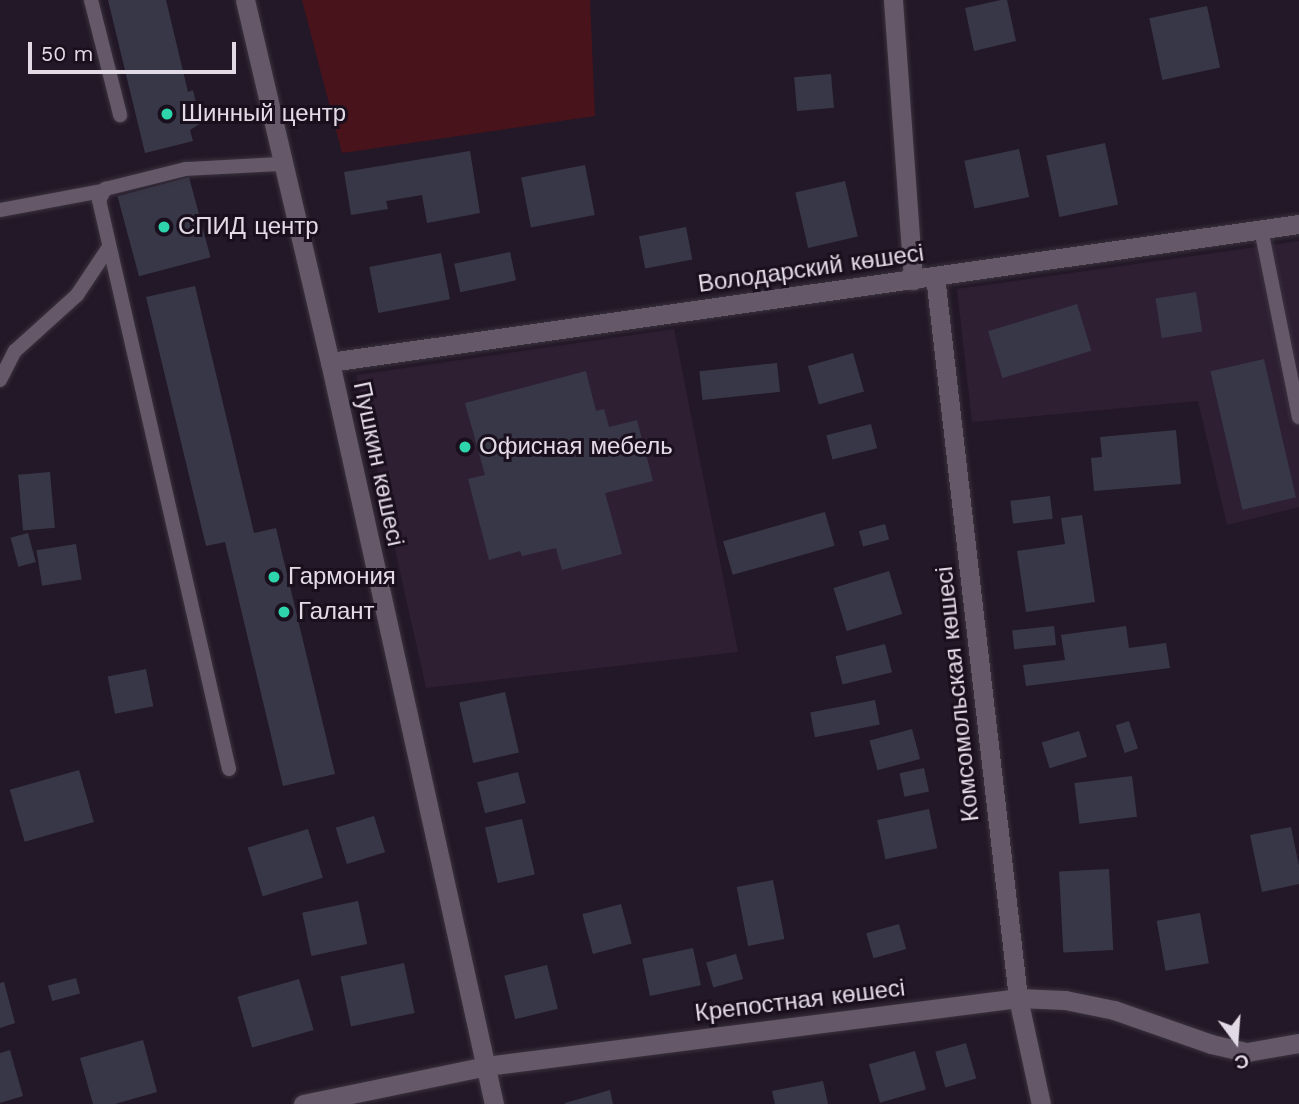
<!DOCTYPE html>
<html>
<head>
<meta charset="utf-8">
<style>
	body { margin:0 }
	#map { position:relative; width:1299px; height:1104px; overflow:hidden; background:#231827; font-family:"Work Sans",sans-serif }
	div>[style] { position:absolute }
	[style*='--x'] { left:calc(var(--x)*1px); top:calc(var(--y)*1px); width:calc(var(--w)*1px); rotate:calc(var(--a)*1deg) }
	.built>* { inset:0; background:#2e1f33 }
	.green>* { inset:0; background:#49131b }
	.building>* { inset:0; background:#383748; transform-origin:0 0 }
	.roads { filter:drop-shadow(0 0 2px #3b333e) drop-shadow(0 0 2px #3b333e) }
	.service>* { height:14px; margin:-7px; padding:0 7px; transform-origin:7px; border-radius:7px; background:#645869 }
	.minor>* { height:19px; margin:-9.5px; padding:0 9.5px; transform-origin:9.5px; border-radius:9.5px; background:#645869 }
	.tertiary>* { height:19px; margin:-9.5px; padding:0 9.5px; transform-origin:9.5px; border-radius:9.5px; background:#645869 }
	.dots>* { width:19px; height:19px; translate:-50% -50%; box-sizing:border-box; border:4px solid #190f1d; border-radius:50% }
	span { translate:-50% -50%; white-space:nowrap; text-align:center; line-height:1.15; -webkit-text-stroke:6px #190f1d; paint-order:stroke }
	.poi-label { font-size:24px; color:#e2dbe5 }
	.left { translate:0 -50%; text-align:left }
	.street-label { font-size:24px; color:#e2dbe5 }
	.north { position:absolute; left:1201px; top:1006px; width:70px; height:70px; -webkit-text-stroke:5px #190f1d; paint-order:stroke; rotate:164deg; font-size:19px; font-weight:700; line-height:28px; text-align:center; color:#e2dbe5 }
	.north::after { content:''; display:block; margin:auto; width:24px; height:32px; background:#e2dbe5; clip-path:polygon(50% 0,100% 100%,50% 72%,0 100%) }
	.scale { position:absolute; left:28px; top:42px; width:208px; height:32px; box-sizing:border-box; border:4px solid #e2dbe5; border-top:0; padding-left:9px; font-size:21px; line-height:24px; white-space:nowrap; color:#e2dbe5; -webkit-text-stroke:5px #190f1d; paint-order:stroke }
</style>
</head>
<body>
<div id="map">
	<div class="built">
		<div style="clip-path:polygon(1299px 241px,1299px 507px,1227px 525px,1198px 401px,972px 422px,957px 289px)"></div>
		<div style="clip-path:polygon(674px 329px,738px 652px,426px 688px,356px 375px)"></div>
	</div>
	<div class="green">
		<div style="clip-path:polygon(302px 0,590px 0,595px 116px,342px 153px)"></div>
	</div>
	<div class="building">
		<div style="clip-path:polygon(108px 0,166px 0,188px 92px,193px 90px,201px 123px,190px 130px,193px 141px,145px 153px)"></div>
		<div style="clip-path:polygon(1001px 0,1007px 0,1016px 41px,974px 51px,965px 8px)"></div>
		<div style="left:1207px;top:6px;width:63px;height:59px;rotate:78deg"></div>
		<div style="left:831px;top:74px;width:34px;height:37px;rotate:85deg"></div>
		<div style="left:1105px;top:143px;width:63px;height:60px;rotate:78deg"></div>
		<div style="left:1019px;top:149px;width:49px;height:56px;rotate:78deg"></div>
		<div style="clip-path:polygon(470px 151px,480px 213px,427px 223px,422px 195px,386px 201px,388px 209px,351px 215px,344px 172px)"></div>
		<div style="left:585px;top:165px;width:51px;height:65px;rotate:79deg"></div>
		<div style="left:189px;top:177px;width:83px;height:74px;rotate:75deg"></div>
		<div style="left:845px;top:181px;width:57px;height:51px;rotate:77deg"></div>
		<div style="left:686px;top:227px;width:33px;height:48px;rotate:79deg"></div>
		<div style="left:510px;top:252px;width:29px;height:57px;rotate:78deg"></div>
		<div style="left:441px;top:253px;width:47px;height:73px;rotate:79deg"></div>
		<div style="clip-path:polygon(195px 286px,254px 533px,276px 528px,335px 774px,283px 786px,225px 542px,206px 546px,146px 297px)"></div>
		<div style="left:1196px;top:292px;width:40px;height:41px;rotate:81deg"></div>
		<div style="left:1077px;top:304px;width:49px;height:93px;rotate:73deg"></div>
		<div style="left:853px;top:353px;width:40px;height:47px;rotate:74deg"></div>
		<div style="left:1264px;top:359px;width:142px;height:55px;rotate:77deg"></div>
		<div style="left:777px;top:363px;width:29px;height:78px;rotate:84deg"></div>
		<div style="clip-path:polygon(586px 371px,596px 411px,604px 409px,609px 427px,637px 420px,653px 481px,605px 493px,622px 554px,562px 570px,556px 548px,522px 556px,520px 551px,489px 560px,468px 479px,485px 475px,465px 403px)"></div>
		<div style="left:871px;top:424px;width:25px;height:46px;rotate:76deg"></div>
		<div style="clip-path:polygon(1176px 430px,1181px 484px,1094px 491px,1091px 458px,1102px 457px,1100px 437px)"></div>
		<div style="left:50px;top:472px;width:56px;height:32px;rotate:85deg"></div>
		<div style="left:1050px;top:496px;width:23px;height:40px;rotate:83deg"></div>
		<div style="left:825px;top:512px;width:35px;height:106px;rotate:74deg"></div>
		<div style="clip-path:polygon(1082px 515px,1095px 602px,1026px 612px,1017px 551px,1065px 544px,1061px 518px)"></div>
		<div style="left:885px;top:524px;width:16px;height:27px;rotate:75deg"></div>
		<div style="left:28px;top:533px;width:30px;height:18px;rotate:75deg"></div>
		<div style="left:76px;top:544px;width:36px;height:40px;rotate:81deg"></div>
		<div style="left:889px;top:571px;width:45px;height:58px;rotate:73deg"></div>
		<div style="left:1054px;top:626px;width:19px;height:42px;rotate:84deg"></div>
		<div style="clip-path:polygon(1126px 626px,1129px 648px,1166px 643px,1170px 668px,1026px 686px,1023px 665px,1065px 660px,1061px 635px)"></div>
		<div style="left:885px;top:644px;width:29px;height:51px;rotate:76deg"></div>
		<div style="left:146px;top:669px;width:38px;height:39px;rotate:79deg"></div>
		<div style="left:505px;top:692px;width:62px;height:47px;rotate:77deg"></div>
		<div style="left:875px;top:700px;width:25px;height:66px;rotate:79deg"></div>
		<div style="left:1129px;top:721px;width:29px;height:14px;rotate:72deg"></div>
		<div style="left:912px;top:729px;width:31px;height:44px;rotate:75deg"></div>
		<div style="left:1079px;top:731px;width:27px;height:39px;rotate:73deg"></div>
		<div style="left:924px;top:768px;width:24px;height:25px;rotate:78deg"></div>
		<div style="left:79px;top:770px;width:54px;height:72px;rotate:74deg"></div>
		<div style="left:518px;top:772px;width:32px;height:42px;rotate:76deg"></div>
		<div style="left:1132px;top:776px;width:41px;height:58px;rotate:83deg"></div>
		<div style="left:929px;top:809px;width:40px;height:53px;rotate:78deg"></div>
		<div style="left:374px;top:816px;width:38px;height:40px;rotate:73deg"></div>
		<div style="left:522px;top:819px;width:57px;height:38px;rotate:77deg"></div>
		<div style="clip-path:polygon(1291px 827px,1299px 866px,1299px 884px,1262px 892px,1250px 835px)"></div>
		<div style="left:308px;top:829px;width:51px;height:63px;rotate:73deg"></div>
		<div style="left:1109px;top:869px;width:81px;height:50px;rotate:87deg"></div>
		<div style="left:773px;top:880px;width:60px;height:37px;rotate:79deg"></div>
		<div style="left:358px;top:901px;width:44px;height:57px;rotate:78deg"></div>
		<div style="left:621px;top:904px;width:41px;height:40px;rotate:75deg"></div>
		<div style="left:1200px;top:913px;width:51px;height:44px;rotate:80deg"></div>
		<div style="left:899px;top:924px;width:26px;height:34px;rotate:74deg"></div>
		<div style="left:693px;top:948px;width:38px;height:52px;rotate:78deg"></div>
		<div style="left:736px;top:954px;width:26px;height:31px;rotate:74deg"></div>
		<div style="left:404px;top:963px;width:51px;height:65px;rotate:78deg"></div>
		<div style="left:547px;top:965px;width:45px;height:44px;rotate:76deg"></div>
		<div style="left:76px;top:978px;width:16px;height:29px;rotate:75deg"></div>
		<div style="left:299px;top:979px;width:53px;height:64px;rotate:74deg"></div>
		<div style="clip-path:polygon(4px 982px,15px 1023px,0 1028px,0 983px)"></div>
		<div style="clip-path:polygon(143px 1040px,157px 1092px,115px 1104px,93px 1104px,80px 1058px)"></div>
		<div style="left:966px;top:1043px;width:37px;height:32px;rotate:74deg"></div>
		<div style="clip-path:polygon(10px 1050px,23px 1096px,0 1103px,0 1053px)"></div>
		<div style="left:915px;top:1051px;width:40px;height:48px;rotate:74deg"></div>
		<div style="clip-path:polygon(823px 1081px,828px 1104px,775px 1104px,772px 1091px)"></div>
		<div style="clip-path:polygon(610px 1090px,613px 1104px,565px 1104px,565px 1103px)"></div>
	</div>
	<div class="roads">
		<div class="service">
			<div style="--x:91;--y:0;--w:119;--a:75.8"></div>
			<div style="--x:0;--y:210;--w:104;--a:-10.6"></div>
			<div style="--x:1261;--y:229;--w:192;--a:78.6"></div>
			<div style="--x:0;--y:380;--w:33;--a:-63"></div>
			<div style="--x:15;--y:351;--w:84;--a:-42.1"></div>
			<div style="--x:77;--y:295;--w:58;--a:-56.3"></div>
			<div style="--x:229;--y:769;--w:584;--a:-102.87"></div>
			<div style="--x:99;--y:200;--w:13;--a:-61"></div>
			<div style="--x:105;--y:189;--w:83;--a:-13.9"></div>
			<div style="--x:186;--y:169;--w:96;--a:-3"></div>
		</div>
		<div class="minor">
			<div style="--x:893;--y:0;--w:281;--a:85.9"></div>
			<div style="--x:935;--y:276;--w:727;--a:83.44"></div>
			<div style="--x:1018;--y:998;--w:108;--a:77.8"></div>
			<div style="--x:330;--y:362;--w:979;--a:-8.11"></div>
			<div style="--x:486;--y:1066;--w:536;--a:-7.28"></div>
			<div style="--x:1018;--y:998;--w:47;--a:2.4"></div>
			<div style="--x:1065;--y:1000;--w:50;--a:11.5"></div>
			<div style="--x:1114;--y:1010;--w:103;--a:19.3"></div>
			<div style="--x:1211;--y:1044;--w:37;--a:13"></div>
			<div style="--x:1247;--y:1052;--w:53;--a:-9.8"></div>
		</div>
		<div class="tertiary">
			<div style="--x:245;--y:0;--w:372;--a:76.8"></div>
			<div style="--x:330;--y:362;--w:760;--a:77.54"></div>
			<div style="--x:303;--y:1104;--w:187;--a:-11.7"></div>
		</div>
	</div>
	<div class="dots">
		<div style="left:167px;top:114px;background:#2ed4ab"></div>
		<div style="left:164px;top:227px;background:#2ed4ab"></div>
		<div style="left:465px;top:447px;background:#2ed4ab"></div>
		<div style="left:274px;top:577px;background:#2ed4ab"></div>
		<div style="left:284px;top:612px;background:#2ed4ab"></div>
	</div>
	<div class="poi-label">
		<span class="left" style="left:181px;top:114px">Шинный центр</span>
		<span class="left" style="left:178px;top:227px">СПИД центр</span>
		<span class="left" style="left:479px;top:447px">Офисная мебель</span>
		<span class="left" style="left:288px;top:577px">Гармония</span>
		<span class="left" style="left:298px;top:612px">Галант</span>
	</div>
	<div class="street-label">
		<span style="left:811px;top:269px;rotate:-8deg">Володарский көшесі</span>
		<span style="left:378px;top:464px;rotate:78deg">Пушкин көшесі</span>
		<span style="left:958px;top:694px;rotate:-96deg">Комсомольская көшесі</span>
		<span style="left:800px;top:1001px;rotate:-7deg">Крепостная көшесі</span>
	</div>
	<div class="north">С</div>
	<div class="scale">50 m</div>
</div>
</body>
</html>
